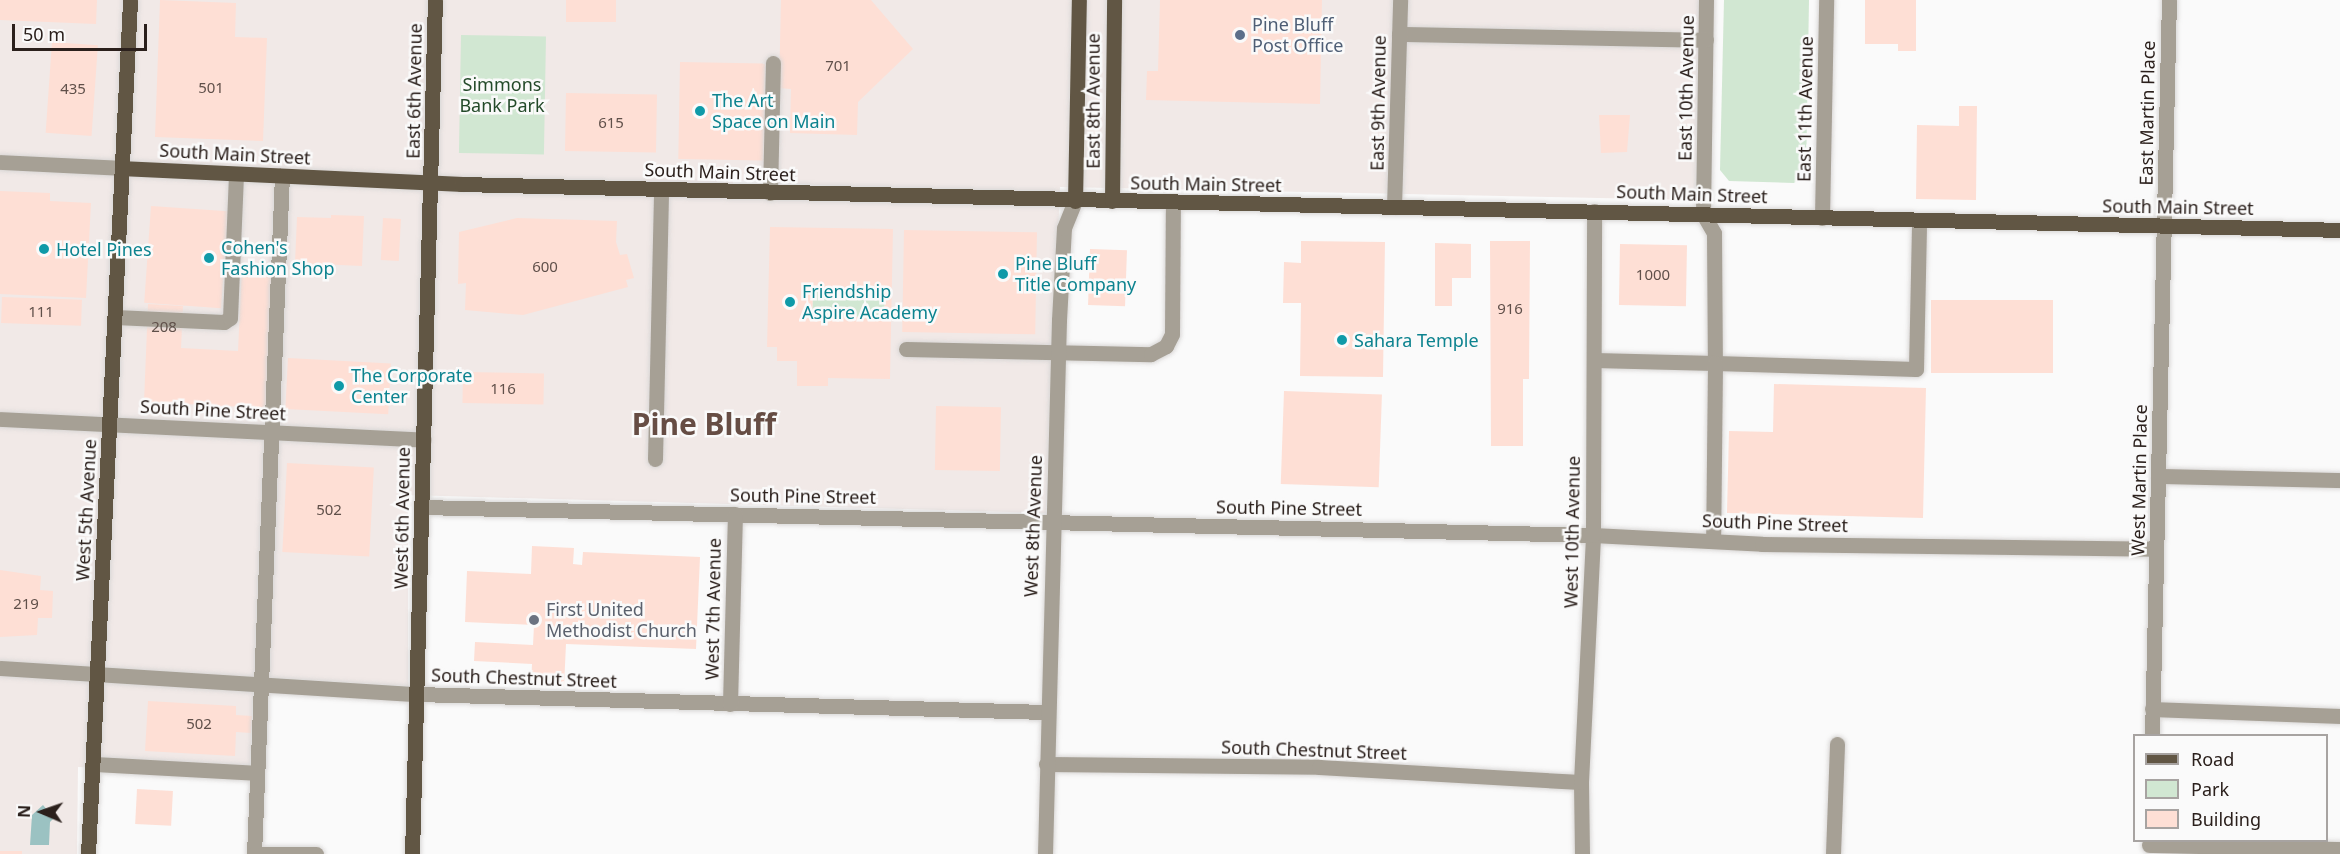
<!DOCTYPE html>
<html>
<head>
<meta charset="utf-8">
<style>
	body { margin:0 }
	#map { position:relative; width:2340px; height:854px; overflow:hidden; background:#fafafa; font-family:"Noto Sans",sans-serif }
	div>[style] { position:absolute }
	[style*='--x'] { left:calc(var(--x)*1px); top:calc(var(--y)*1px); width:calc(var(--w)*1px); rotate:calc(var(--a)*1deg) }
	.built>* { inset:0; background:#f1e9e7 }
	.green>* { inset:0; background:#d1e7d2; transform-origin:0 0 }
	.water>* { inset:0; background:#9bc2c2 }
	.building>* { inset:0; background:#fedfd5; transform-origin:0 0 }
	.roads { filter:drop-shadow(0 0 2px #d9d7d6) drop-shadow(0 0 2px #d9d7d6) }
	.minor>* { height:15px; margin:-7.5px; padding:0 7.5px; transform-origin:7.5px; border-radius:7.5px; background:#a6a095 }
	.major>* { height:15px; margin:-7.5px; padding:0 7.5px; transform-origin:7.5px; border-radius:7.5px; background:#615644 }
	.dots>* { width:16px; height:16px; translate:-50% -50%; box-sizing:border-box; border:3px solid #fafafa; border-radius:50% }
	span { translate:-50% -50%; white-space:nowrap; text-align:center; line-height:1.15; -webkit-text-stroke:5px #fafafa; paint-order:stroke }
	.number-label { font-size:15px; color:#60504a }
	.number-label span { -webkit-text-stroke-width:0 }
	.service-label { font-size:18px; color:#4e5e75 }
	.left { translate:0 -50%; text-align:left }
	.park-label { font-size:18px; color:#234a29 }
	.street-label { font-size:18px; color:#2b201c }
	.culture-label { font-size:18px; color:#0d838f }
	.worship-label { font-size:18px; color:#5b616d }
	.town-label { font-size:30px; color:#664d44; font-weight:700 }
	.legend { position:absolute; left:2133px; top:734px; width:195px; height:108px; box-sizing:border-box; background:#fafafa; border:2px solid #a7a3a1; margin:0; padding:8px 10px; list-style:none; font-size:18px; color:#2b201c }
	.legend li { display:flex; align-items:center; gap:12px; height:30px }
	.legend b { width:30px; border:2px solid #a7a3a1 }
	.north { position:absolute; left:12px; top:782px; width:60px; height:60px; -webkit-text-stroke:4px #fafafa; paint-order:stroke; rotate:272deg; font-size:16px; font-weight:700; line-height:24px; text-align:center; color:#2b201c }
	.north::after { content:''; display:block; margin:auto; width:21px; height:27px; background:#2b201c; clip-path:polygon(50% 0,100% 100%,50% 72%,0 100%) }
	.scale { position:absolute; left:12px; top:24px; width:135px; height:27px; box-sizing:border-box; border:3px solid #2b201c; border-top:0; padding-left:8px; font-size:18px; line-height:21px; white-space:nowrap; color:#2b201c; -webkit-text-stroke:4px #fafafa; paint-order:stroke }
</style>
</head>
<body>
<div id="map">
	<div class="built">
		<div style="clip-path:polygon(evenodd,0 0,1700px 0,1698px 200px,1060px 187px,1046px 513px,408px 495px,408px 686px,254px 677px,250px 773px,78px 767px,77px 854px,0 854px,0 0,733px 180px,904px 190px,904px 203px,733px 198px,733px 180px)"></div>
	</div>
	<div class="green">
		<div style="clip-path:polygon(1724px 0,1809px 0,1806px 175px,1794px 183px,1729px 181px,1720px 170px)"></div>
		<div style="left:461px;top:35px;width:85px;height:118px;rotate:1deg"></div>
		<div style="left:813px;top:287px;width:72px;height:29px;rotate:1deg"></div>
	</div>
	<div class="water">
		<div style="clip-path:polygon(43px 805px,54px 818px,50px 822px,49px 845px,30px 845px,32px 815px)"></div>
	</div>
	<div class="building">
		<div style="clip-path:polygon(0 0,97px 0,96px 24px,0 20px)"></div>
		<div style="clip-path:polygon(160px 0,236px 3px,235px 37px,267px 38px,263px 141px,155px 137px)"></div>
		<div style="left:566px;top:0;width:50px;height:22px"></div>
		<div style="clip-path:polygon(781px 0,871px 0,913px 49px,858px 102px,857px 135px,790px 133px,791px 89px,779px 88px)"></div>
		<div style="clip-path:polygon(1160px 0,1322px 0,1320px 104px,1146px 100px,1147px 71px,1158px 71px)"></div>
		<div style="clip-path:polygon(1865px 0,1916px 0,1916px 51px,1898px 51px,1898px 44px,1865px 44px)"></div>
		<div style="left:52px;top:42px;width:46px;height:91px;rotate:4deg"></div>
		<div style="left:680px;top:62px;width:85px;height:97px;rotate:1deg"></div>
		<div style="left:566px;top:93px;width:91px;height:58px;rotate:1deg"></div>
		<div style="clip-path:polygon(1959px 106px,1977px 106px,1976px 200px,1916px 199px,1917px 125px,1959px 126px)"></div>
		<div style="clip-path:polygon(1599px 115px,1630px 115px,1627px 152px,1601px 153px)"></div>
		<div style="clip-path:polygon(0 191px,50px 193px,50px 201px,91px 203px,86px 298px,0 294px)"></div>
		<div style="left:151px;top:206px;width:77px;height:97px;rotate:4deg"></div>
		<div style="clip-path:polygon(331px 215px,364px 216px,362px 266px,295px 263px,297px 217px,331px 218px)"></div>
		<div style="left:383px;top:218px;width:18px;height:42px;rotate:3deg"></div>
		<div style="clip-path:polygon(517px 218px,617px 221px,616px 242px,620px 255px,627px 254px,634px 278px,626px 280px,628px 287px,523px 315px,465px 310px,466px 283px,458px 284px,459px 232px)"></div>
		<div style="clip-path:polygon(evenodd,770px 227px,893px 229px,890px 379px,828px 378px,828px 386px,797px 386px,797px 361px,777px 361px,777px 347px,767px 347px,770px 227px,813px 287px,885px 288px,884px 317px,812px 316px,813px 287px)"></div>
		<div style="left:904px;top:230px;width:133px;height:102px;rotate:1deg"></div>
		<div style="clip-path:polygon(1301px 241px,1385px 242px,1383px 377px,1300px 376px,1301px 303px,1283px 303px,1284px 262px,1301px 263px)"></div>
		<div style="clip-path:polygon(1490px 241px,1530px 241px,1529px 379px,1523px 379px,1523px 446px,1491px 446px)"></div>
		<div style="clip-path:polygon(1435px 243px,1471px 244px,1471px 278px,1452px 278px,1452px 306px,1435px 306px)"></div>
		<div style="left:1620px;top:244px;width:67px;height:61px;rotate:1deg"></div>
		<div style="left:1090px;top:249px;width:37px;height:56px;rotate:2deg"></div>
		<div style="clip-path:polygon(242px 266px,274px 268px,267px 408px,144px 402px,148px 304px,183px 306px,181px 348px,238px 351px)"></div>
		<div style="left:2px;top:297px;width:80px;height:26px;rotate:2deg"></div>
		<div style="left:1931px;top:300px;width:122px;height:73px"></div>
		<div style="left:288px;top:358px;width:103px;height:51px;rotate:3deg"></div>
		<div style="left:463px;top:372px;width:81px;height:31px;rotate:1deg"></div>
		<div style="clip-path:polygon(1774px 384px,1926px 388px,1923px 518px,1727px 513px,1729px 431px,1773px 432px)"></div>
		<div style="left:1284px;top:391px;width:98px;height:93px;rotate:2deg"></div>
		<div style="left:936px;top:406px;width:65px;height:64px;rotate:1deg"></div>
		<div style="left:287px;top:463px;width:87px;height:89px;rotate:3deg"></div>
		<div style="clip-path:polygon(532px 546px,574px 548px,573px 564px,582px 565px,583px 552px,700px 557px,696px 649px,566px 644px,564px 687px,531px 685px,532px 664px,474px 661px,475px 642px,533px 645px,534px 625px,465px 622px,467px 571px,531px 574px)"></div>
		<div style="clip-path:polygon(0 570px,41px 576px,40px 590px,53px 591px,52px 618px,38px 618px,37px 635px,0 637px)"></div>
		<div style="clip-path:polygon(148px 701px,236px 706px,236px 715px,252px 716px,251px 733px,236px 732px,235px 756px,145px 751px)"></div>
		<div style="left:137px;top:789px;width:36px;height:35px;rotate:3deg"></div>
		<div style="left:0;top:851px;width:22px;height:3px"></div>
	</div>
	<div class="roads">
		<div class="minor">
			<div style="--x:1706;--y:0;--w:214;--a:90.8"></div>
			<div style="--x:1703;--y:214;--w:22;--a:60"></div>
			<div style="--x:1714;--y:233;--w:130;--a:89.6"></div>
			<div style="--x:1715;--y:363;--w:201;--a:1.7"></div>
			<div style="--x:1916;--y:369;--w:147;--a:-88.8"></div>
			<div style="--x:1399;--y:34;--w:307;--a:1.1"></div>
			<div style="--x:0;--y:162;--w:122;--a:2.8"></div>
			<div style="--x:770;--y:193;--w:130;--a:-88.7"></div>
			<div style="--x:1394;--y:207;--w:207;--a:-88.3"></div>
			<div style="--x:1822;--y:218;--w:218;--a:-88.9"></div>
			<div style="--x:115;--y:317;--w:109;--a:2.6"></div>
			<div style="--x:224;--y:322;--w:7;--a:-34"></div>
			<div style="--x:230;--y:318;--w:144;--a:-87.6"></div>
			<div style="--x:906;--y:349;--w:245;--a:1.2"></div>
			<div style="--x:1151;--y:354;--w:17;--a:-28"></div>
			<div style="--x:1166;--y:346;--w:13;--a:-63"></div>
			<div style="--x:1172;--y:334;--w:131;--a:-89.6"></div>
			<div style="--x:1594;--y:360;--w:121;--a:1.4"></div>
			<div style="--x:1715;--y:363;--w:178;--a:90.6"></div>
			<div style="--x:0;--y:419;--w:424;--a:2.8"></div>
			<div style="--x:655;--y:459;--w:269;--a:-88.7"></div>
			<div style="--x:2158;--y:476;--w:182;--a:1.3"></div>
			<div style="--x:421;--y:507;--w:1172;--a:1.37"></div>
			<div style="--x:1593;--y:535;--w:169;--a:3"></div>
			<div style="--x:1762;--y:544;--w:394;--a:0.7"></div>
			<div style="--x:0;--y:668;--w:418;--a:3.6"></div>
			<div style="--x:417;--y:694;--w:630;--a:1.64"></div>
			<div style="--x:730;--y:704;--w:190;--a:-88.5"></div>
			<div style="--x:2152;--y:709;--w:188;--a:2.1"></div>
			<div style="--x:2152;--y:736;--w:736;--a:-88.68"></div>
			<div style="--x:93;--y:764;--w:164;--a:3.1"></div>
			<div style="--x:1046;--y:764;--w:273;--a:0.6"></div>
			<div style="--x:1319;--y:767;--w:262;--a:3.3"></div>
			<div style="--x:2149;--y:845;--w:191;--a:1.2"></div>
			<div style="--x:254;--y:854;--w:679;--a:-87.64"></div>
			<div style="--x:254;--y:854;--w:62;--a:0"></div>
			<div style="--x:1045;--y:854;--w:534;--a:-88.5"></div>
			<div style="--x:1059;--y:320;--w:92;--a:-86.9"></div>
			<div style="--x:1064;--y:228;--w:29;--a:-68"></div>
			<div style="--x:1582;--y:854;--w:72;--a:-90.8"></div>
			<div style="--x:1581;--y:782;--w:247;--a:-87.2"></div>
			<div style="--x:1593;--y:535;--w:324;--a:-89.8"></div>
			<div style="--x:1833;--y:854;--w:110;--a:-87.9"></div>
		</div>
		<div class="major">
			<div style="--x:122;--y:168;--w:339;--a:2.7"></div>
			<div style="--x:461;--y:184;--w:1880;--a:1.4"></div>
			<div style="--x:1075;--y:201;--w:201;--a:-88.9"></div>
			<div style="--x:1112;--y:201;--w:201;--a:-89.4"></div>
			<div style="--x:88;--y:854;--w:855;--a:-87.18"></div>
			<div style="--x:412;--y:854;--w:854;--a:-88.46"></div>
		</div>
	</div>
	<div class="dots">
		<div style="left:1240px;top:35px;background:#5c6f8a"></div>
		<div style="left:700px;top:111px;background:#0f9aa8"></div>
		<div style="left:44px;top:249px;background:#0f9aa8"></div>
		<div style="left:209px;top:258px;background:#0f9aa8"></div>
		<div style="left:1003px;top:274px;background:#0f9aa8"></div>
		<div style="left:790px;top:302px;background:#0f9aa8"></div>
		<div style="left:1342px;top:340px;background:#0f9aa8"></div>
		<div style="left:339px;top:386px;background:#0f9aa8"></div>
		<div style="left:534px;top:620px;background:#6b7280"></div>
	</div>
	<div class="number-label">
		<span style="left:838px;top:66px">701</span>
		<span style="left:211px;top:88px">501</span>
		<span style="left:73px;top:89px">435</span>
		<span style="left:611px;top:123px">615</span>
		<span style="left:545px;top:267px">600</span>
		<span style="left:1653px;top:275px">1000</span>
		<span style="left:1510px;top:309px">916</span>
		<span style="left:41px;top:312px">111</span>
		<span style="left:164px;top:327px">208</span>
		<span style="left:503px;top:389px">116</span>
		<span style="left:329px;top:510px">502</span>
		<span style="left:26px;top:604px">219</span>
		<span style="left:199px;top:724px">502</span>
	</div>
	<div class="service-label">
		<span class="left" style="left:1252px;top:35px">Pine Bluff<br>Post Office</span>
	</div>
	<div class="park-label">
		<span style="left:502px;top:95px">Simmons<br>Bank Park</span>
	</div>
	<div class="street-label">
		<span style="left:1686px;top:88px;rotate:-89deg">East 10th Avenue</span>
		<span style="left:414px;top:91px;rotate:-89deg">East 6th Avenue</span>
		<span style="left:1093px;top:101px;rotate:-90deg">East 8th Avenue</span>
		<span style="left:1378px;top:103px;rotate:-89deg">East 9th Avenue</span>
		<span style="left:1805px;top:109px;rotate:-89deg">East 11th Avenue</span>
		<span style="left:2147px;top:113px;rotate:-89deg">East Martin Place</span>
		<span style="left:235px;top:154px;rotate:3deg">South Main Street</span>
		<span style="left:720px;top:172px;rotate:2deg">South Main Street</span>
		<span style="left:1206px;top:184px;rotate:1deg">South Main Street</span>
		<span style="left:1692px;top:194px;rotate:2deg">South Main Street</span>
		<span style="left:2178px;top:207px;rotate:1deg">South Main Street</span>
		<span style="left:213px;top:410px;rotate:3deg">South Pine Street</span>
		<span style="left:2139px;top:480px;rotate:-89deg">West Martin Place</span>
		<span style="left:803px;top:496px;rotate:1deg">South Pine Street</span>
		<span style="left:1289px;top:508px;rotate:1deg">South Pine Street</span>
		<span style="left:86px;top:510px;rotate:-87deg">West 5th Avenue</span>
		<span style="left:402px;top:518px;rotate:-89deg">West 6th Avenue</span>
		<span style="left:1775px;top:523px;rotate:2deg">South Pine Street</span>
		<span style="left:1033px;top:526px;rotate:-88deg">West 8th Avenue</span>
		<span style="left:1572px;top:532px;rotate:-89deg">West 10th Avenue</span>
		<span style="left:713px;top:609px;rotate:-89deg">West 7th Avenue</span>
		<span style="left:524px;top:678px;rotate:2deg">South Chestnut Street</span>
		<span style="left:1314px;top:750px;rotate:2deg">South Chestnut Street</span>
	</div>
	<div class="culture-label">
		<span class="left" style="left:712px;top:111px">The Art<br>Space on Main</span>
		<span class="left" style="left:221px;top:258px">Cohen's<br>Fashion Shop</span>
		<span class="left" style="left:56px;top:249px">Hotel Pines</span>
		<span class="left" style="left:1015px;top:274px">Pine Bluff<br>Title Company</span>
		<span class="left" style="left:802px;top:302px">Friendship<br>Aspire Academy</span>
		<span class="left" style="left:1354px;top:340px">Sahara Temple</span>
		<span class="left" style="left:351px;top:386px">The Corporate<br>Center</span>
	</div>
	<div class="worship-label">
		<span class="left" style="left:546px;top:620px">First United<br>Methodist Church</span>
	</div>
	<div class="town-label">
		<span style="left:704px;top:424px">Pine Bluff</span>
	</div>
	<ul class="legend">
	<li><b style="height:8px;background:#615644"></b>Road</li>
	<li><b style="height:16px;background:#d1e7d2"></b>Park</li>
	<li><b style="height:16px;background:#fedfd5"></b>Building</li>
	</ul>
	<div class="north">N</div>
	<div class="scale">50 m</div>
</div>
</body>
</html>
